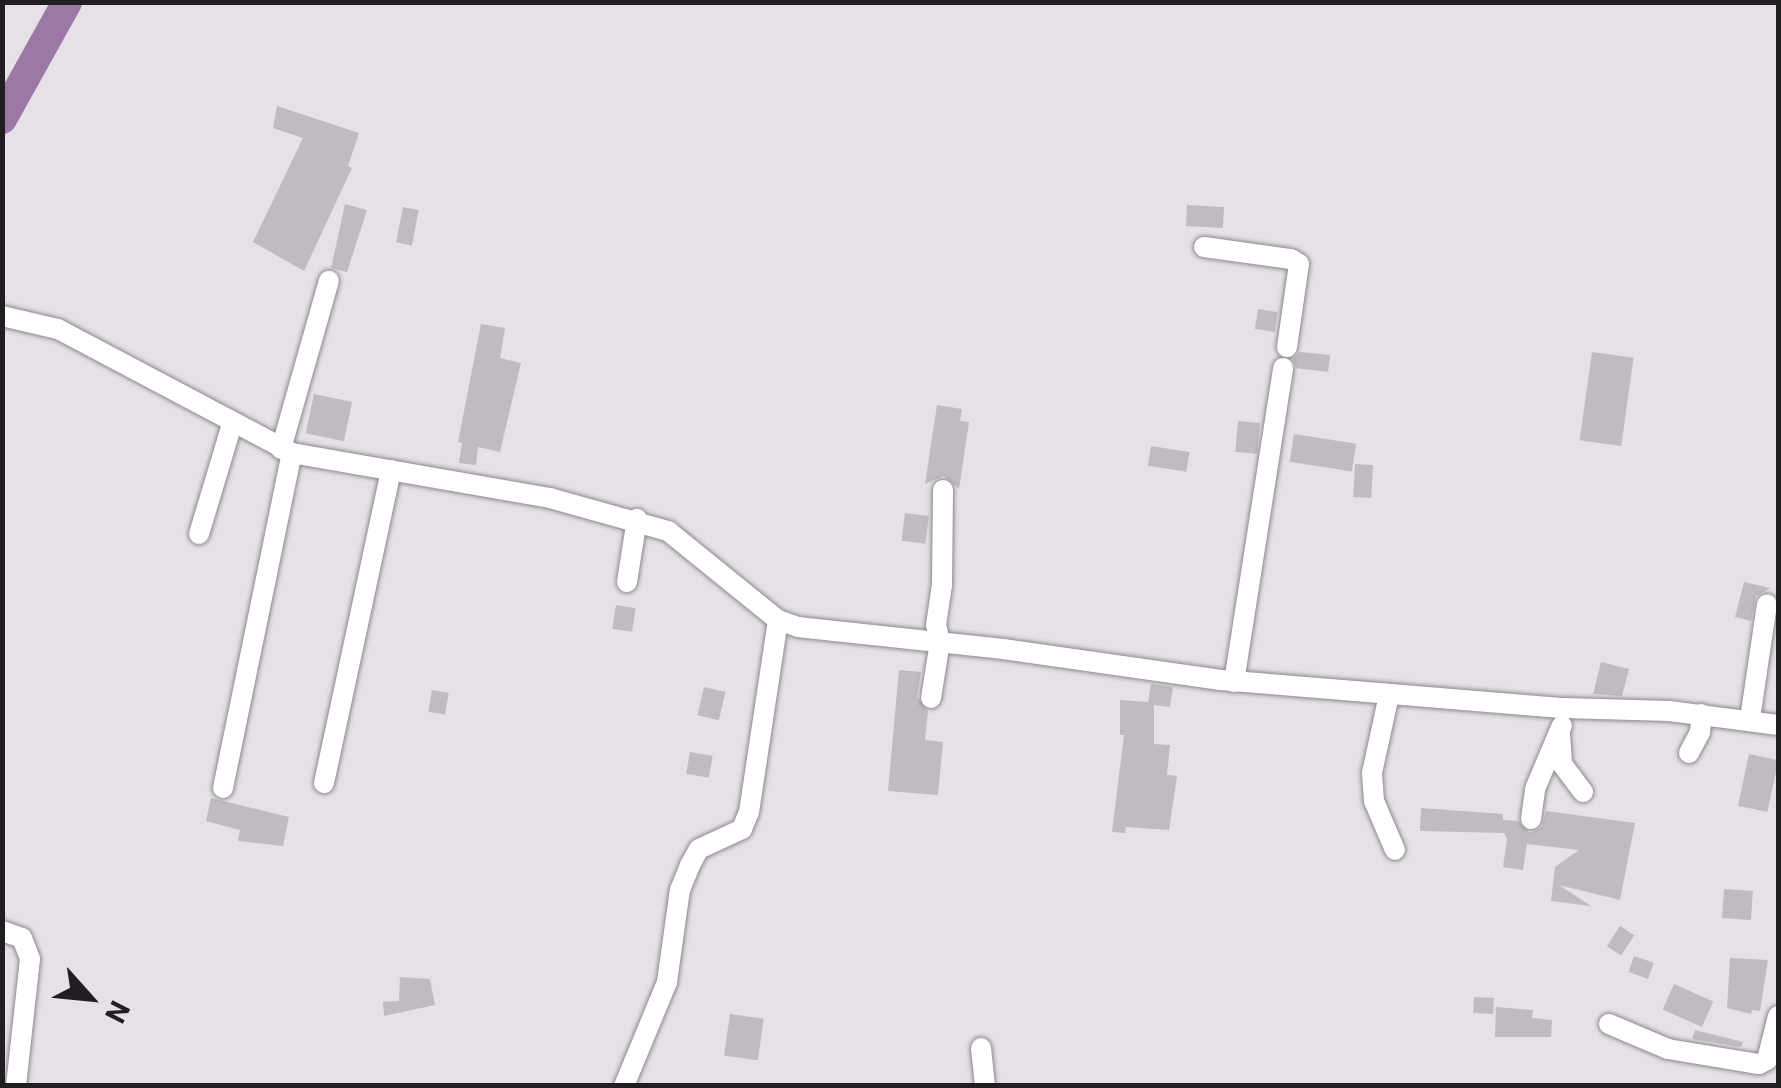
<!DOCTYPE html>
<html>
<head>
<meta charset="utf-8">
<style>
	body { margin:0 }
	#map { position:relative; width:1781px; height:1088px; overflow:hidden; background:#e5e1e7; font-family:Roboto,sans-serif }
	div>[style] { position:absolute }
	[style*='--x'] { left:calc(var(--x)*1px); top:calc(var(--y)*1px); width:calc(var(--w)*1px); rotate:calc(var(--a)*1deg) }
	.river>* { height:30px; margin:-15px; padding:0 15px; transform-origin:15px; border-radius:15px; background:#9a79a5 }
	.building>* { inset:0; background:#bfbbc0; transform-origin:0 0 }
	.roads { filter:drop-shadow(0 0 2px #8c888d) drop-shadow(0 0 2px #8c888d) }
	.minor>* { height:20px; margin:-10px; padding:0 10px; transform-origin:10px; border-radius:10px; background:#fff }
	span { translate:-50% -50%; white-space:nowrap; text-align:center; line-height:1.15; -webkit-text-stroke:8px #e5e1e7; paint-order:stroke }
	.frame { position:absolute; inset:0; border:5px solid #201e20; pointer-events:none }
	.north { position:absolute; left:40px; top:948px; width:100px; height:100px; -webkit-text-stroke:8px #e5e1e7; paint-order:stroke; rotate:117deg; font-size:28px; font-weight:700; line-height:40px; text-align:center; color:#201e20 }
	.north::after { content:''; display:block; margin:auto; width:35px; height:45px; background:#201e20; clip-path:polygon(50% 0,100% 100%,50% 72%,0 100%) }
</style>
</head>
<body>
<div id="map">
	<div class="river">
		<div style="--x:2;--y:119;--w:134;--a:-60.9"></div>
	</div>
	<div class="building">
		<div style="clip-path:polygon(277px 106px,359px 133px,348px 166px,352px 168px,304px 271px,253px 242px,303px 138px,273px 128px)"></div>
		<div style="clip-path:polygon(345px 204px,367px 210px,347px 272px,331px 268px)"></div>
		<div style="left:1187px;top:205px;width:37px;height:21px;rotate:3deg"></div>
		<div style="left:403px;top:207px;width:16px;height:36px;rotate:11deg"></div>
		<div style="left:1258px;top:309px;width:20px;height:20px;rotate:9deg"></div>
		<div style="clip-path:polygon(481px 324px,505px 328px,500px 358px,521px 363px,500px 452px,478px 447px,476px 465px,459px 463px,462px 443px,458px 442px)"></div>
		<div style="clip-path:polygon(1300px 352px,1330px 355px,1328px 372px,1296px 368px,1293px 359px)"></div>
		<div style="left:1592px;top:352px;width:42px;height:89px;rotate:8deg"></div>
		<div style="left:314px;top:394px;width:39px;height:40px;rotate:12deg"></div>
		<div style="clip-path:polygon(937px 405px,962px 409px,960px 421px,969px 422px,959px 489px,944px 476px,925px 484px)"></div>
		<div style="left:1238px;top:421px;width:22px;height:31px;rotate:5deg"></div>
		<div style="left:1294px;top:434px;width:63px;height:28px;rotate:9deg"></div>
		<div style="left:1151px;top:446px;width:39px;height:20px;rotate:9deg"></div>
		<div style="left:1355px;top:464px;width:18px;height:33px;rotate:3deg"></div>
		<div style="left:905px;top:513px;width:24px;height:28px;rotate:7deg"></div>
		<div style="clip-path:polygon(1744px 582px,1770px 588px,1756px 596px,1751px 621px,1735px 617px)"></div>
		<div style="left:616px;top:605px;width:20px;height:24px;rotate:9deg"></div>
		<div style="clip-path:polygon(1601px 662px,1629px 669px,1622px 696px,1593px 694px)"></div>
		<div style="clip-path:polygon(899px 670px,921px 672px,917px 697px,928px 711px,925px 740px,943px 742px,938px 795px,888px 791px)"></div>
		<div style="clip-path:polygon(1151px 684px,1173px 687px,1170px 707px,1154px 705px,1154px 744px,1170px 745px,1167px 775px,1177px 776px,1169px 830px,1126px 827px,1125px 833px,1112px 832px,1124px 735px,1120px 735px,1120px 700px,1148px 702px)"></div>
		<div style="left:704px;top:687px;width:22px;height:29px;rotate:13deg"></div>
		<div style="left:432px;top:690px;width:17px;height:22px;rotate:10deg"></div>
		<div style="left:690px;top:752px;width:23px;height:22px;rotate:10deg"></div>
		<div style="left:1749px;top:754px;width:30px;height:53px;rotate:12deg"></div>
		<div style="clip-path:polygon(211px 798px,289px 817px,283px 846px,238px 841px,240px 830px,206px 821px)"></div>
		<div style="clip-path:polygon(1421px 808px,1503px 814px,1503px 820px,1518px 821px,1530px 833px,1542px 827px,1546px 811px,1635px 823px,1620px 900px,1559px 885px,1591px 906px,1551px 901px,1555px 867px,1579px 850px,1527px 844px,1523px 870px,1503px 867px,1507px 839px,1504px 833px,1420px 831px)"></div>
		<div style="left:1724px;top:889px;width:29px;height:29px;rotate:4deg"></div>
		<div style="left:1620px;top:926px;width:17px;height:24px;rotate:33deg"></div>
		<div style="left:1634px;top:956px;width:21px;height:17px;rotate:19deg"></div>
		<div style="clip-path:polygon(1730px 958px,1768px 960px,1760px 1011px,1752px 1010px,1751px 1014px,1727px 1008px)"></div>
		<div style="clip-path:polygon(400px 977px,430px 979px,435px 1005px,384px 1016px,383px 1002px,399px 1001px)"></div>
		<div style="left:1674px;top:984px;width:43px;height:28px;rotate:24deg"></div>
		<div style="left:1474px;top:997px;width:20px;height:16px;rotate:3deg"></div>
		<div style="clip-path:polygon(1496px 1007px,1533px 1010px,1532px 1018px,1552px 1020px,1551px 1037px,1495px 1037px)"></div>
		<div style="left:730px;top:1014px;width:34px;height:42px;rotate:8deg"></div>
		<div style="clip-path:polygon(1695px 1030px,1743px 1042px,1741px 1047px,1692px 1039px)"></div>
	</div>
	<div class="roads">
		<div class="minor">
			<div style="--x:1204;--y:247;--w:88;--a:7.9"></div>
			<div style="--x:1291;--y:259;--w:9;--a:32"></div>
			<div style="--x:1299;--y:264;--w:84;--a:98.2"></div>
			<div style="--x:2;--y:316;--w:57;--a:13.1"></div>
			<div style="--x:58;--y:329;--w:265;--a:27.9"></div>
			<div style="--x:292;--y:453;--w:262;--a:9.9"></div>
			<div style="--x:550;--y:498;--w:123;--a:15.6"></div>
			<div style="--x:668;--y:531;--w:141;--a:39"></div>
			<div style="--x:778;--y:620;--w:21;--a:19"></div>
			<div style="--x:798;--y:627;--w:206;--a:6.1"></div>
			<div style="--x:1003;--y:649;--w:220;--a:8.1"></div>
			<div style="--x:1221;--y:680;--w:344;--a:4.7"></div>
			<div style="--x:1564;--y:708;--w:105;--a:1.6"></div>
			<div style="--x:1669;--y:711;--w:110;--a:7.3"></div>
			<div style="--x:281;--y:449;--w:175;--a:-74.1"></div>
			<div style="--x:199;--y:534;--w:115;--a:-73.3"></div>
			<div style="--x:627;--y:582;--w:64;--a:-81"></div>
			<div style="--x:1234;--y:682;--w:318;--a:-81.1"></div>
			<div style="--x:1389;--y:695;--w:80;--a:102.3"></div>
			<div style="--x:1372;--y:773;--w:28;--a:86"></div>
			<div style="--x:1374;--y:801;--w:53;--a:66.8"></div>
			<div style="--x:931;--y:698;--w:57;--a:-80.9"></div>
			<div style="--x:940;--y:642;--w:17;--a:-103"></div>
			<div style="--x:936;--y:625;--w:40;--a:-81.5"></div>
			<div style="--x:942;--y:585;--w:95;--a:-89.4"></div>
			<div style="--x:1750;--y:719;--w:116;--a:-81.6"></div>
			<div style="--x:1560;--y:734;--w:30;--a:86"></div>
			<div style="--x:1562;--y:764;--w:35;--a:53"></div>
			<div style="--x:1689;--y:753;--w:24;--a:-62"></div>
			<div style="--x:1700;--y:732;--w:18;--a:-84"></div>
			<div style="--x:324;--y:783;--w:320;--a:-77.9"></div>
			<div style="--x:223;--y:788;--w:342;--a:-78.4"></div>
			<div style="--x:1531;--y:819;--w:30;--a:-82"></div>
			<div style="--x:1535;--y:789;--w:69;--a:-67.1"></div>
			<div style="--x:2;--y:931;--w:21;--a:19"></div>
			<div style="--x:22;--y:938;--w:22;--a:69"></div>
			<div style="--x:30;--y:959;--w:128;--a:96.3"></div>
			<div style="--x:1609;--y:1024;--w:64;--a:23"></div>
			<div style="--x:1668;--y:1049;--w:92;--a:9.4"></div>
			<div style="--x:1759;--y:1064;--w:9;--a:-27"></div>
			<div style="--x:1767;--y:1060;--w:45;--a:-76"></div>
			<div style="--x:981;--y:1048;--w:38;--a:84"></div>
			<div style="--x:624;--y:1086;--w:113;--a:-67.5"></div>
			<div style="--x:667;--y:982;--w:93;--a:-82"></div>
			<div style="--x:680;--y:890;--w:27;--a:-68"></div>
			<div style="--x:690;--y:865;--w:18;--a:-61"></div>
			<div style="--x:699;--y:849;--w:47;--a:-24.9"></div>
			<div style="--x:742;--y:829;--w:18;--a:-68"></div>
			<div style="--x:749;--y:812;--w:194;--a:-81.4"></div>
		</div>
	</div>
	<div class="frame"></div>
	<div class="north">N</div>
</div>
</body>
</html>
